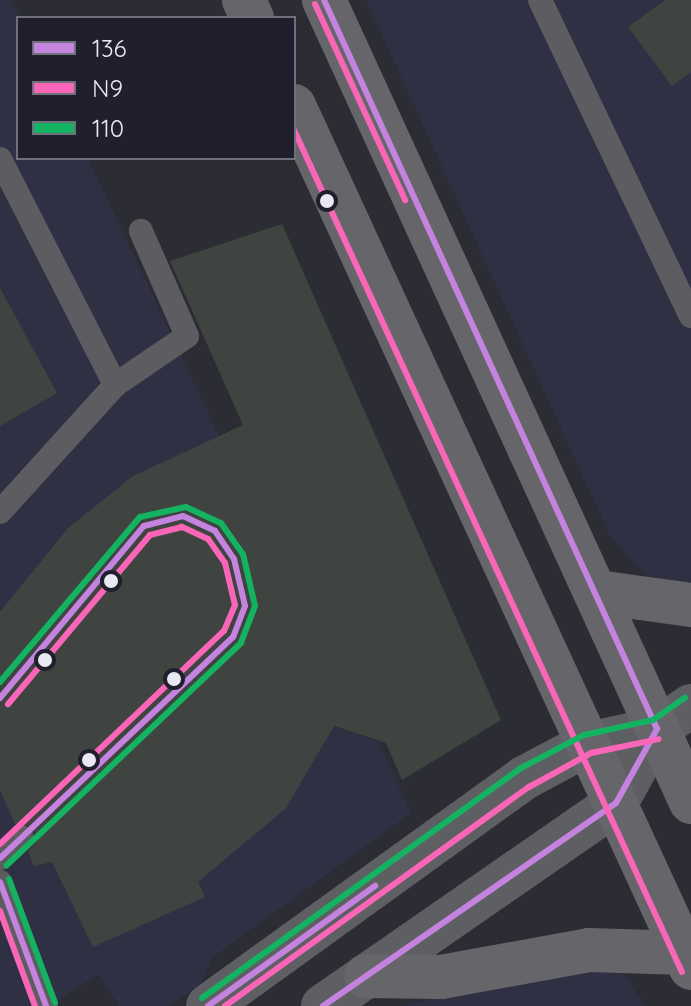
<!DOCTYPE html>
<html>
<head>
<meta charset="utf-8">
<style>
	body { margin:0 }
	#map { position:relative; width:691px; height:1006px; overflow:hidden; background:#2c2c34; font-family:Quicksand,sans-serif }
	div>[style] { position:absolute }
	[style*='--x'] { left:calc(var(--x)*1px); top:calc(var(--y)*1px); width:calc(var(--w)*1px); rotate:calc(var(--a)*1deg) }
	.built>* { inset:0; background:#303044 }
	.building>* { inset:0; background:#3f4440 }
	.lane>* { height:24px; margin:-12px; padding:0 12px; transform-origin:12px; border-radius:12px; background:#5d5d61 }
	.secondary>* { height:44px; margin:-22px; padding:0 22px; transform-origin:22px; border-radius:22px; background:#5e5f63 }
	.primary>* { height:44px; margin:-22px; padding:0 22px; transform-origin:22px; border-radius:22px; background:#66666a }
	.bus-1>* { height:6px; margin:-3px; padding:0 3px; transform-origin:3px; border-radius:3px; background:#c483df }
	.bus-2>* { height:6px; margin:-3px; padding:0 3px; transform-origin:3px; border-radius:3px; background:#fa66b7 }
	.bus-3>* { height:6px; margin:-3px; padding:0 3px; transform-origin:3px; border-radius:3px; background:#13b361 }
	.dots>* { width:22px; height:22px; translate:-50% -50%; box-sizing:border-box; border:4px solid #1f1f2e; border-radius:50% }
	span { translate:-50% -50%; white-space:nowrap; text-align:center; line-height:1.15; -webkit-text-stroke:7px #1f1f2e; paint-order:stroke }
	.legend { position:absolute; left:16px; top:16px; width:280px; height:144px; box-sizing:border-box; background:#1f1f2e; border:2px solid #70707d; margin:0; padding:10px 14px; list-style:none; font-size:24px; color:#e9e9f3 }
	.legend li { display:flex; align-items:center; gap:16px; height:40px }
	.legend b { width:40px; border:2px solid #70707d }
</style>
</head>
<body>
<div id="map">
	<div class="built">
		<div style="clip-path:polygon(0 0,11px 0,20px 18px,18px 158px,88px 158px,343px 700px,334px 727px,378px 741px,411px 813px,213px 957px,201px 984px,169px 1006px,119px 1006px,99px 974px,49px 1006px,0 1006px)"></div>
		<div style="clip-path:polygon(366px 0,691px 0,691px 584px,647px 577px,610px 536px)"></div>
		<div style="clip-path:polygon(619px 967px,645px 1006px,404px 1006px,449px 994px)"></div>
	</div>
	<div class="building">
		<div style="clip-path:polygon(665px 0,691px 0,691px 72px,672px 86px,628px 27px)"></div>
		<div style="clip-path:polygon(282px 224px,501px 720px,402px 780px,386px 743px,334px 726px,286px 808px,198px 882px,205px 897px,93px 947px,52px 862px,34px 866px,28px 852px,37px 840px,33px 827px,15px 824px,0 790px,0 612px,68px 528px,133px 476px,243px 425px,170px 261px)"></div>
		<div style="clip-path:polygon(0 288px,57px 393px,0 426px)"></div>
	</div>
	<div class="lane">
		<div style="--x:540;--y:0;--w:350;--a:64.5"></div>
		<div style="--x:0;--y:159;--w:254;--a:63"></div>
		<div style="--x:0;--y:512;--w:171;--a:-47.8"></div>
		<div style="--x:115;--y:385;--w:87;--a:-34.2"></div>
		<div style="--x:187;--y:336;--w:115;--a:-113.7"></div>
		<div style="--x:0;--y:858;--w:30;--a:-44"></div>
		<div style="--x:0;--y:882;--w:132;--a:69.6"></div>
	</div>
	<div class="secondary">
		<div style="--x:208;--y:1006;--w:390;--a:-35.8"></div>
		<div style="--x:524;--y:778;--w:72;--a:-28"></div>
		<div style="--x:588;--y:744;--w:71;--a:-12.3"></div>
		<div style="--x:657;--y:729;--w:41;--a:-34.1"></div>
		<div style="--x:323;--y:1006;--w:356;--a:-34.7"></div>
		<div style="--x:616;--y:803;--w:85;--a:-61"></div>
	</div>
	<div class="primary">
		<div style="--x:244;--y:0;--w:20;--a:66"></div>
		<div style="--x:324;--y:0;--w:882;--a:65.41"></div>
		<div style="--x:294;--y:106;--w:949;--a:65.27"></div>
		<div style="--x:597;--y:592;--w:95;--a:7.9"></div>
		<div style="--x:366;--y:976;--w:75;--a:0.8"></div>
		<div style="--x:441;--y:977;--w:150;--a:-10.3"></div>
		<div style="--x:589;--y:950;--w:95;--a:1.8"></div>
	</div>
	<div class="bus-1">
		<div style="--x:0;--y:698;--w:224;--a:-50.1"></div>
		<div style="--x:144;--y:526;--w:40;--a:-14.4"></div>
		<div style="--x:183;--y:516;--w:35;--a:25"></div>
		<div style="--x:215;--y:531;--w:34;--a:56"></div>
		<div style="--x:234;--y:559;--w:48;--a:76.8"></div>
		<div style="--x:245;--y:606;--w:33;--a:111"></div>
		<div style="--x:233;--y:637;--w:321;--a:136.5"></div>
		<div style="--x:0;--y:882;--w:132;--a:69.6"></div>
		<div style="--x:208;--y:1006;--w:206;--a:-35.7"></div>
		<div style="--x:323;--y:1006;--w:356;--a:-34.7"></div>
		<div style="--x:616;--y:803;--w:85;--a:-61"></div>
		<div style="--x:657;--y:729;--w:801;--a:-114.55"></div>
	</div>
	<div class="bus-2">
		<div style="--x:315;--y:4;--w:216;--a:65.3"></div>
		<div style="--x:294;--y:130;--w:927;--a:65.26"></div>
		<div style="--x:0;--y:844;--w:309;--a:-43.6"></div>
		<div style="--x:224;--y:631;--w:28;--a:-67"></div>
		<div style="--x:235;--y:605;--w:43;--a:-103.4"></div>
		<div style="--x:225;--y:563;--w:29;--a:-125"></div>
		<div style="--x:208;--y:539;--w:29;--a:-155"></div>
		<div style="--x:182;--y:527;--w:33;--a:166"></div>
		<div style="--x:150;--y:535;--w:221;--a:130"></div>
		<div style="--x:0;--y:911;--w:101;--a:69.8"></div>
		<div style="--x:225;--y:1006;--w:375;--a:-35.8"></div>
		<div style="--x:529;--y:787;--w:71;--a:-28.7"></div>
		<div style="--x:591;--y:753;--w:69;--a:-11.6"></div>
	</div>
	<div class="bus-3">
		<div style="--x:0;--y:682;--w:216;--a:-49.7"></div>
		<div style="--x:140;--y:517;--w:47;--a:-12.3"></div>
		<div style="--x:186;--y:507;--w:38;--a:25"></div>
		<div style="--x:221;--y:523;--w:38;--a:55"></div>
		<div style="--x:243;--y:554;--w:53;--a:77"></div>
		<div style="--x:255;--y:606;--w:40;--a:111"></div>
		<div style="--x:241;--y:643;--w:323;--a:136.5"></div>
		<div style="--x:9;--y:879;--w:132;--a:69.6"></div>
		<div style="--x:202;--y:998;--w:391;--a:-35.8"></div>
		<div style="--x:519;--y:769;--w:73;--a:-27.6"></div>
		<div style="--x:584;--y:735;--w:71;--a:-12.3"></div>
		<div style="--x:653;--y:720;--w:39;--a:-35"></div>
	</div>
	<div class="dots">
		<div style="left:327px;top:201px;background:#e9e9f3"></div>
		<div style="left:111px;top:581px;background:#e9e9f3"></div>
		<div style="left:45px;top:660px;background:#e9e9f3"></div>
		<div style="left:174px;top:679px;background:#e9e9f3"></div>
		<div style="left:89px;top:760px;background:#e9e9f3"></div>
	</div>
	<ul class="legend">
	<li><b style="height:10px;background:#c483df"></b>136</li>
	<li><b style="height:10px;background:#fa66b7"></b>N9</li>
	<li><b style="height:10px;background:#13b361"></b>110</li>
	</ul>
</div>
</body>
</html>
